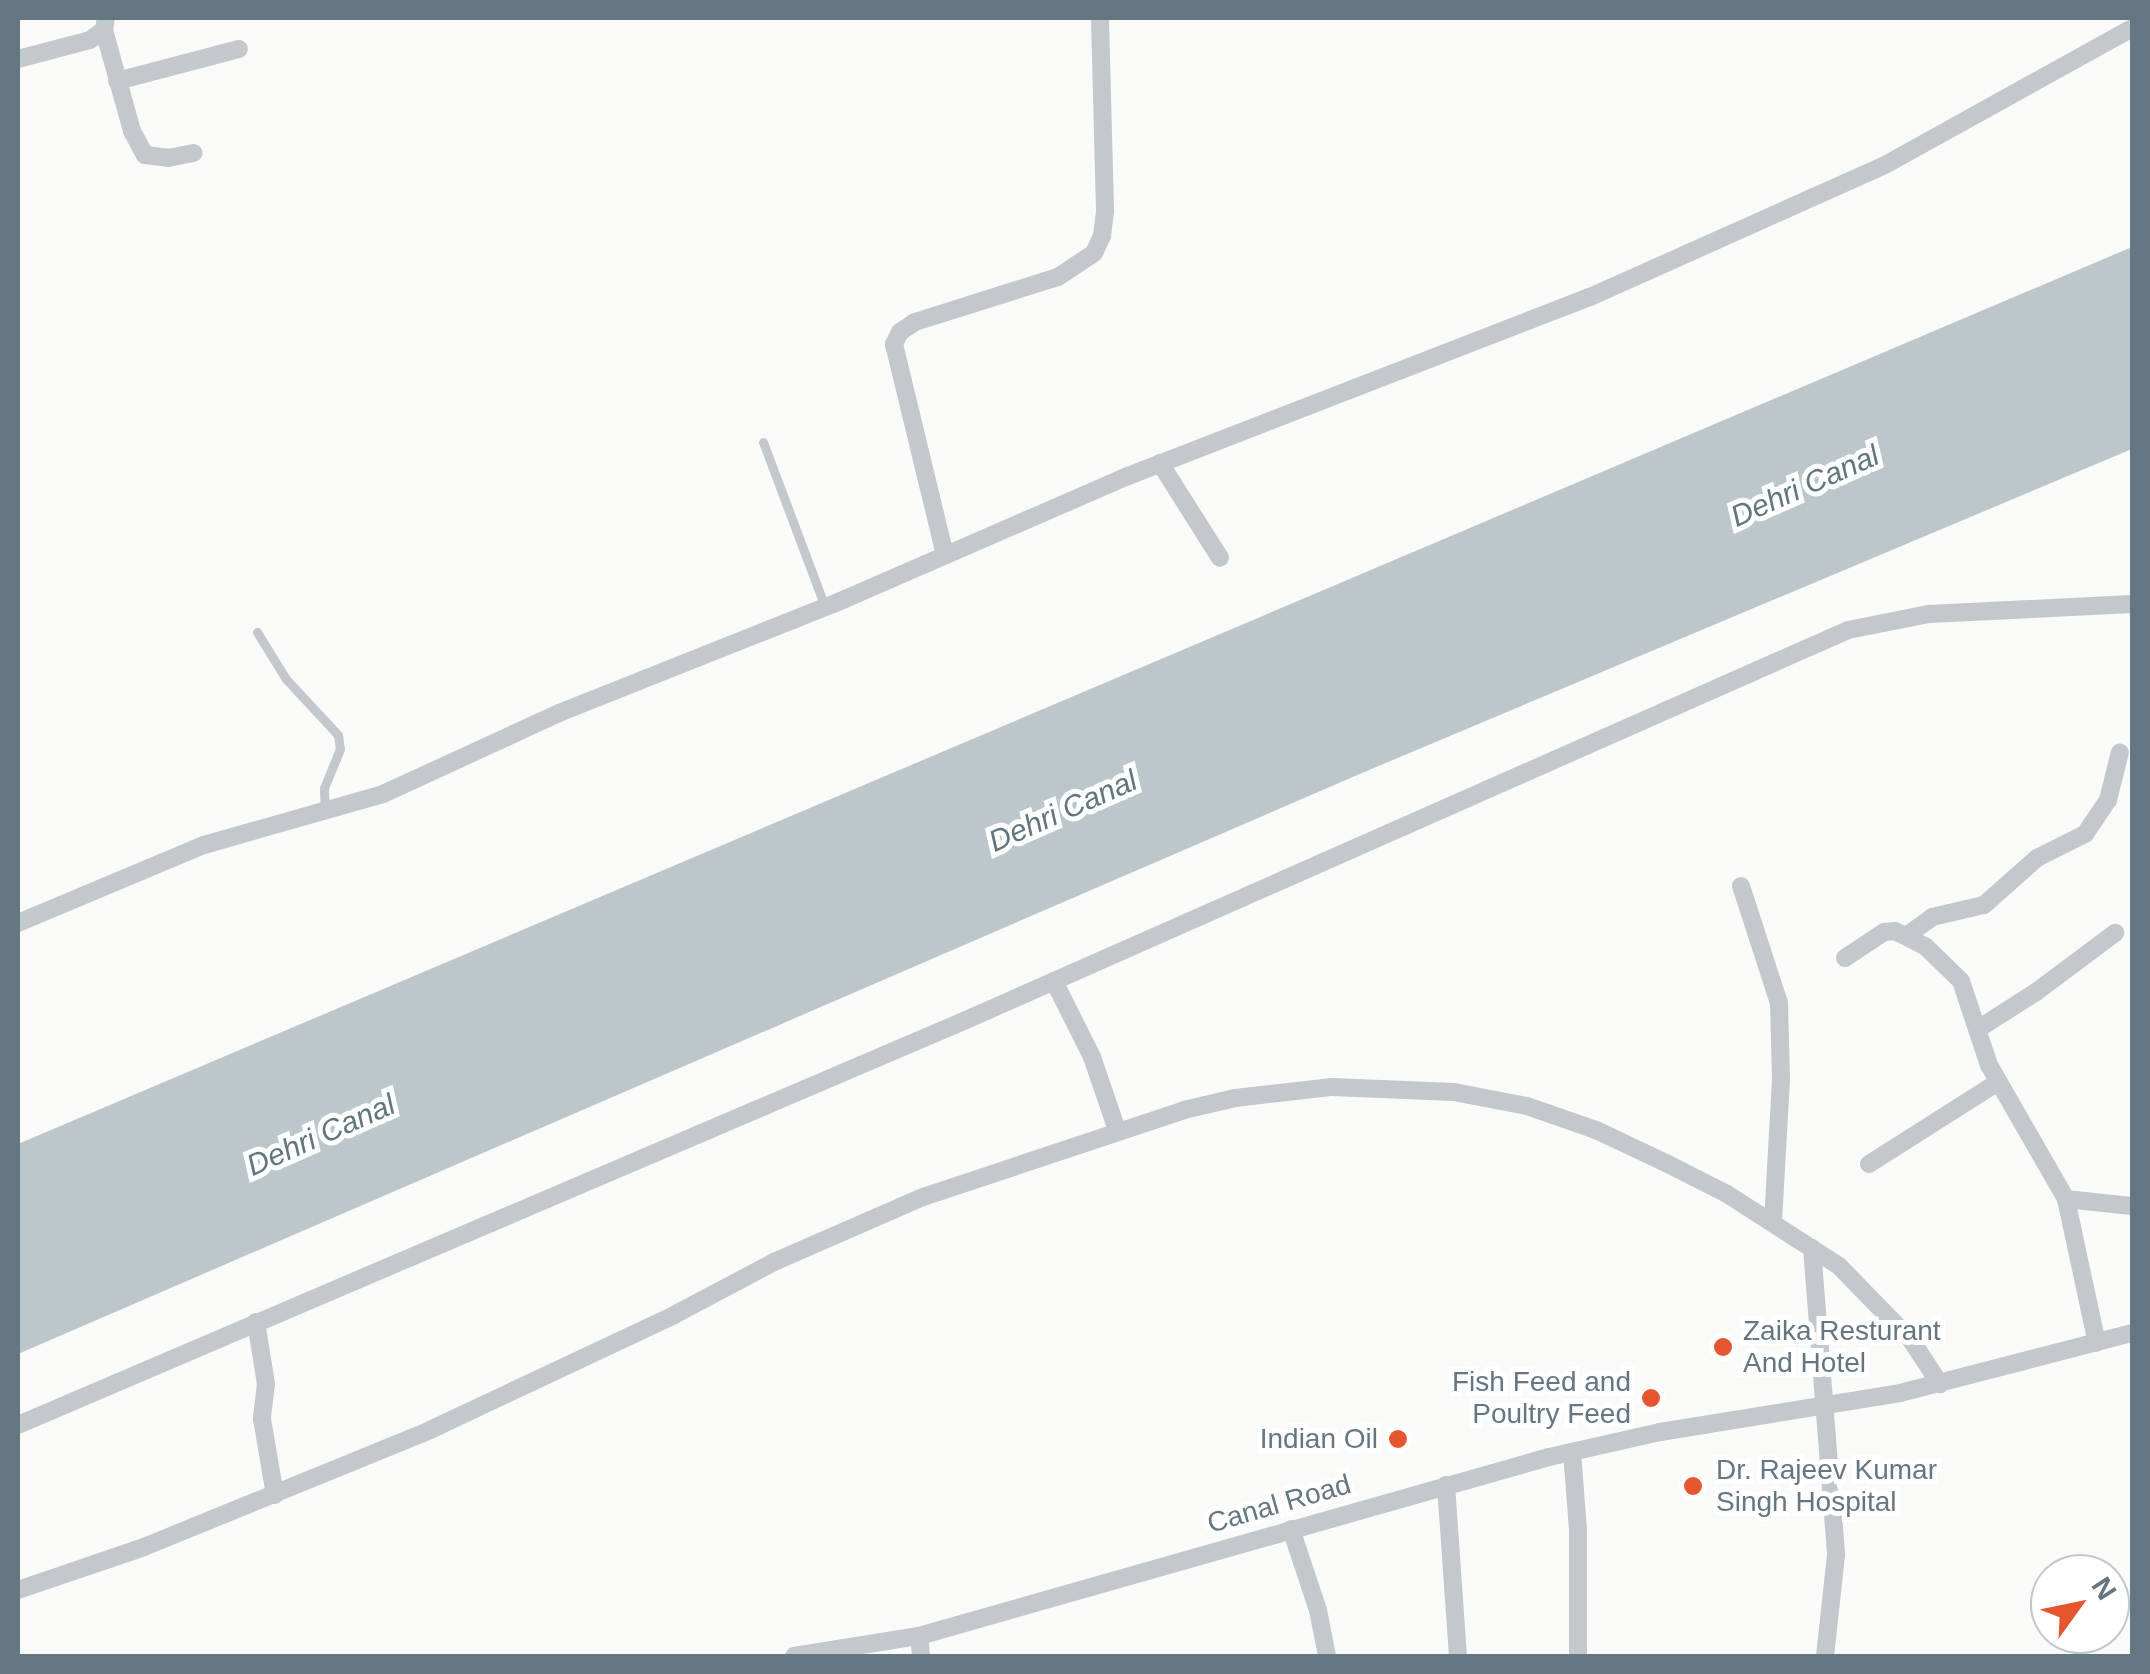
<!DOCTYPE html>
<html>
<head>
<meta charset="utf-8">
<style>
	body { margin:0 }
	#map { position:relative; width:2150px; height:1674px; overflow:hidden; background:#fafaf8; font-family:Helvetica,sans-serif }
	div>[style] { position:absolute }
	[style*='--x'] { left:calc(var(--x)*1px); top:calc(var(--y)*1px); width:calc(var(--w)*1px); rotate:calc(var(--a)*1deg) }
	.water>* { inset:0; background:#bbc7cb }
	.service>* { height:9px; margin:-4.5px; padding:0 4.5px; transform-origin:4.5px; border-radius:4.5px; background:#c3c8cc }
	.minor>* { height:18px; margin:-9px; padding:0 9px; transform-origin:9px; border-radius:9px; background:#c3c8cc }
	.dots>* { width:28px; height:28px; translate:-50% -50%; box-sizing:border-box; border:5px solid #fff; border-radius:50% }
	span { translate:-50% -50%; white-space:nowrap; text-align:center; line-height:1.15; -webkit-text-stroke:10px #fff; paint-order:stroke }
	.poi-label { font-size:28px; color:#657683 }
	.left { translate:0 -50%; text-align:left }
	.right { translate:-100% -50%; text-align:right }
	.street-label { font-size:28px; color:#657683 }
	.water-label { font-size:30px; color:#60757c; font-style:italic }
	.frame { position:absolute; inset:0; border:20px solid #657683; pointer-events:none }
	.north { position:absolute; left:2030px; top:1554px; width:100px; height:100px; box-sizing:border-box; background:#fff; border:2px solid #c1c8cd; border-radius:50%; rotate:57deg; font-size:28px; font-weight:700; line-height:40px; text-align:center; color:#657683 }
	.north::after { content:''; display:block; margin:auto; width:35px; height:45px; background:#e4572e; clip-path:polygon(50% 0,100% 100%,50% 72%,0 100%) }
</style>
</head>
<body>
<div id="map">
	<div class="water">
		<div style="clip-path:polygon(2132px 247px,2132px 449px,1362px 773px,18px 1354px,18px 1144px)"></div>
	</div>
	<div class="service">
		<div style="--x:763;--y:442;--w:176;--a:69.4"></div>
		<div style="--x:257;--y:632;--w:55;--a:58.3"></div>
		<div style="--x:286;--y:679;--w:76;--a:47.1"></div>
		<div style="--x:338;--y:735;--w:14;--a:82"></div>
		<div style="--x:340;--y:749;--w:42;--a:112.3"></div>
		<div style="--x:324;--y:788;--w:23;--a:88"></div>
	</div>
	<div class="minor">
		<div style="--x:104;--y:30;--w:105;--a:74.5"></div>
		<div style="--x:132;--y:131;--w:27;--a:62"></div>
		<div style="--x:145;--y:155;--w:23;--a:7"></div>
		<div style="--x:168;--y:158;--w:26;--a:-11"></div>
		<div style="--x:18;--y:59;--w:74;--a:-14.8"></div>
		<div style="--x:90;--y:40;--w:17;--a:-36"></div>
		<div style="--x:104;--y:30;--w:12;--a:-81"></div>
		<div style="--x:117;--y:81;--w:126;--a:-14.7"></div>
		<div style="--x:1160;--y:463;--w:112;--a:57.7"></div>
		<div style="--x:945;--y:555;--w:217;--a:-103.6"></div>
		<div style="--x:894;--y:344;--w:13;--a:-63"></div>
		<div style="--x:900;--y:332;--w:18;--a:-34"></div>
		<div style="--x:915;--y:322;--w:150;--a:-17.5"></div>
		<div style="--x:1058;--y:277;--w:43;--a:-33.7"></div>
		<div style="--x:1094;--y:253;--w:19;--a:-65"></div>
		<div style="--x:1102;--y:236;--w:26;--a:-83"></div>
		<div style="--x:1105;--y:210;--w:192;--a:-91.5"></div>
		<div style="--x:1741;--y:886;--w:123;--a:72"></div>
		<div style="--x:1779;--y:1003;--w:76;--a:88.5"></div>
		<div style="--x:1781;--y:1079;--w:143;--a:93.2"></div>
		<div style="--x:18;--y:923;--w:202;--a:-22.8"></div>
		<div style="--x:204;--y:845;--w:186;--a:-15.9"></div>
		<div style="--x:383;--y:794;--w:194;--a:-24.7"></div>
		<div style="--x:559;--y:713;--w:308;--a:-21.7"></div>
		<div style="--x:845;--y:599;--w:309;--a:-23.5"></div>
		<div style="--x:1128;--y:476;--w:495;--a:-21.2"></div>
		<div style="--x:1590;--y:297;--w:323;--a:-24.1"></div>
		<div style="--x:1885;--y:165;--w:282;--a:-29"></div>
		<div style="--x:1909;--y:934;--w:29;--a:-36"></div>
		<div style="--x:1932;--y:917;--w:53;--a:-13"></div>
		<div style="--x:1984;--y:905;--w:71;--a:-41.6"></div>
		<div style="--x:2037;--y:858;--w:54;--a:-26.6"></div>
		<div style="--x:2085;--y:834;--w:41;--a:-55.9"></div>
		<div style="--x:2108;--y:800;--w:49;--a:-76"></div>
		<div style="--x:1845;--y:958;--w:47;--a:-33.7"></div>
		<div style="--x:1884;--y:932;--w:11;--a:-5"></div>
		<div style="--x:1895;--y:931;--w:34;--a:27"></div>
		<div style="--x:1925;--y:946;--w:50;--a:44.2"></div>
		<div style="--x:1961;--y:981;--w:89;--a:71.6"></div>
		<div style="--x:1989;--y:1065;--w:155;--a:60.1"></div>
		<div style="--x:2066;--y:1199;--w:147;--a:77.9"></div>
		<div style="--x:1054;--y:981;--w:85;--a:63.4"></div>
		<div style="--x:1092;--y:1057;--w:77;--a:71.1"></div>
		<div style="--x:1978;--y:1029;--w:69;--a:-32.5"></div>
		<div style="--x:2036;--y:992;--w:99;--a:-36.8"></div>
		<div style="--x:1869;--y:1164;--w:153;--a:-32.4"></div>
		<div style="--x:2066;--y:1199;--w:66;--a:6.1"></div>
		<div style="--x:1812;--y:1248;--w:308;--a:85.5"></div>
		<div style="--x:1836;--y:1555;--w:102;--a:96.2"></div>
		<div style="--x:256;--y:1322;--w:63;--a:80.8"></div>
		<div style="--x:266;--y:1384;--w:35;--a:97"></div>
		<div style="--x:262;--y:1419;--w:77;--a:80.3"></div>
		<div style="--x:18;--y:1425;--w:1031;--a:-23.13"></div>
		<div style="--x:966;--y:1020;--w:964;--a:-23.85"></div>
		<div style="--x:1848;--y:630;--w:83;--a:-11.2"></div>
		<div style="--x:1929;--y:614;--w:203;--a:-2.8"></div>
		<div style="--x:1572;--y:1452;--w:78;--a:85.6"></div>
		<div style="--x:1578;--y:1530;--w:126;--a:90"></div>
		<div style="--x:1446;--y:1485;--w:171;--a:86"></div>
		<div style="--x:1291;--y:1529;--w:85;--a:71.6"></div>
		<div style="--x:1318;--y:1610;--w:47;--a:78.9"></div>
		<div style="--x:18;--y:1590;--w:133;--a:-18.8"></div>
		<div style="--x:144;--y:1547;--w:309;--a:-22.2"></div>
		<div style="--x:430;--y:1430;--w:270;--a:-25.2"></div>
		<div style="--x:674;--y:1315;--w:113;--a:-27.9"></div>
		<div style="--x:774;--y:1262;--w:163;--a:-23.6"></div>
		<div style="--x:923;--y:1197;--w:275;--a:-18.4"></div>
		<div style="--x:1184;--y:1110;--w:52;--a:-13.2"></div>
		<div style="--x:1235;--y:1098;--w:98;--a:-6.5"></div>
		<div style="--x:1332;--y:1087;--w:122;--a:2.3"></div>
		<div style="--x:1454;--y:1092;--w:74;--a:10.9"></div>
		<div style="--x:1527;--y:1106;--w:73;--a:19.2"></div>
		<div style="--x:1596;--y:1130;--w:77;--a:25.2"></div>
		<div style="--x:1666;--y:1163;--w:68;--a:26.9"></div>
		<div style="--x:1727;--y:1194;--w:133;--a:32.7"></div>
		<div style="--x:1839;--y:1266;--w:103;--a:45.8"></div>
		<div style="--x:1911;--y:1340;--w:53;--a:56.6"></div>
		<div style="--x:919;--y:1636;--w:20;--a:84"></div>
		<div style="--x:794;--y:1656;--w:127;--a:-9.1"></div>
		<div style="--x:919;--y:1636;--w:655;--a:-15.86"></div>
		<div style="--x:1549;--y:1457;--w:114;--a:-12.7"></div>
		<div style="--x:1660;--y:1432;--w:243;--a:-9.2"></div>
		<div style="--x:1900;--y:1393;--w:240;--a:-14.5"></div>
	</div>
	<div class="dots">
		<div style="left:1723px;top:1347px;background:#e4572e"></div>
		<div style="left:1651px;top:1398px;background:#e4572e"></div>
		<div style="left:1398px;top:1439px;background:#e4572e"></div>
		<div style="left:1693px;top:1486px;background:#e4572e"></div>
	</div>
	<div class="poi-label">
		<span class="left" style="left:1743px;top:1347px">Zaika Resturant<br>And Hotel</span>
		<span class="right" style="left:1631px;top:1398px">Fish Feed and<br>Poultry Feed</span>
		<span class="right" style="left:1378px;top:1439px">Indian Oil</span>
		<span class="left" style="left:1716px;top:1486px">Dr. Rajeev Kumar<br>Singh Hospital</span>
	</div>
	<div class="street-label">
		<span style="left:1279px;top:1504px;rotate:-16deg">Canal Road</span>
	</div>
	<div class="water-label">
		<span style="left:1805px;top:486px;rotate:-24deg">Dehri Canal</span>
		<span style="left:1063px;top:811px;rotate:-24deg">Dehri Canal</span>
		<span style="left:321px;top:1135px;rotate:-24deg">Dehri Canal</span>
	</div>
	<div class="frame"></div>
	<div class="north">N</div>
</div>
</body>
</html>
